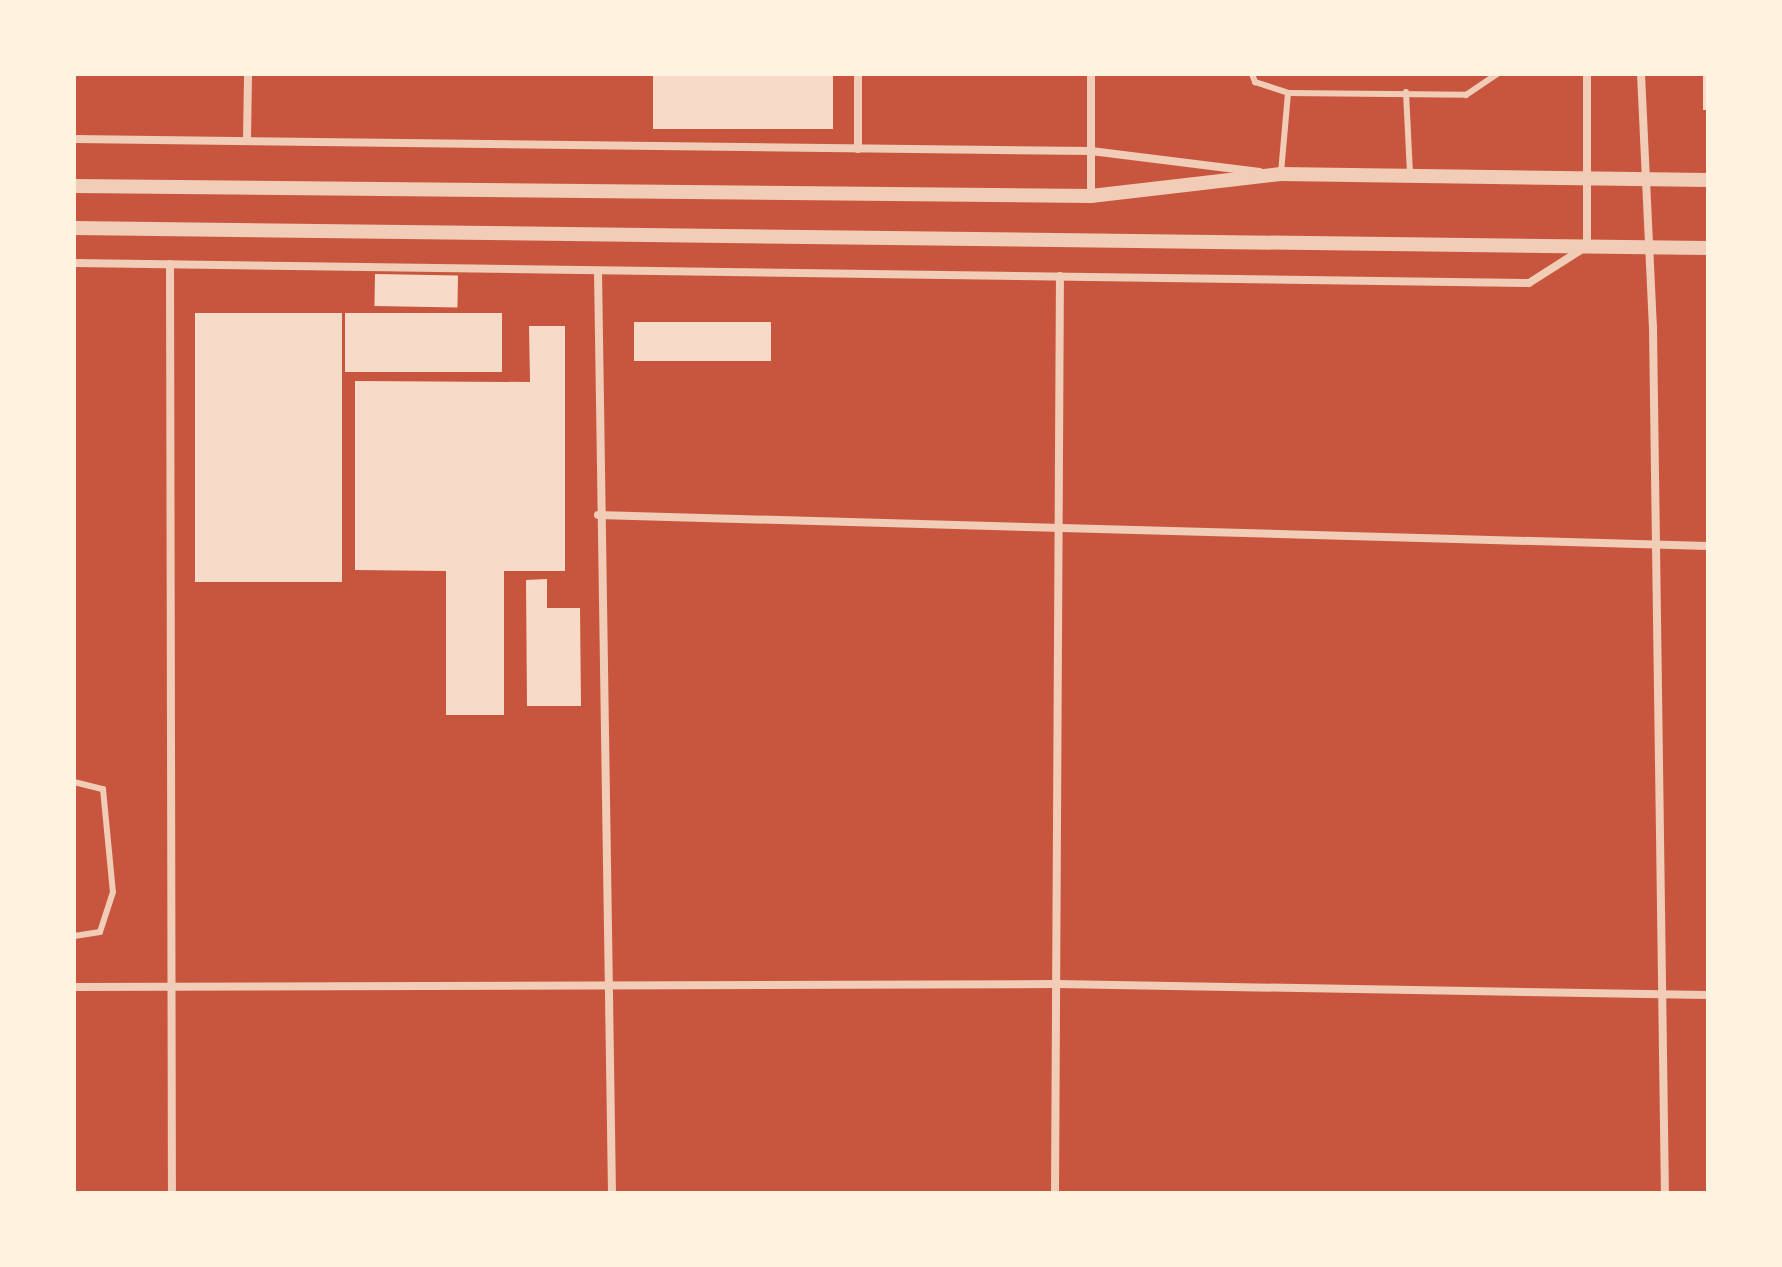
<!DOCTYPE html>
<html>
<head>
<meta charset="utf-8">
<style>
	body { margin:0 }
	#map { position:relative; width:1782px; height:1267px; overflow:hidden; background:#c8553d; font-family:Signika,sans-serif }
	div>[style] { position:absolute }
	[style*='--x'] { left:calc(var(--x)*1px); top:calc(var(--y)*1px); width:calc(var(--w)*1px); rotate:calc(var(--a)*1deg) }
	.building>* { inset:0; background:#f7dbc8; transform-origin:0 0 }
	.service>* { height:6px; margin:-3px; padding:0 3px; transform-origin:3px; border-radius:3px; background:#f1ccb7 }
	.minor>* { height:8px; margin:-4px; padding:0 4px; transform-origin:4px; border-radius:4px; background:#f1ccb7 }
	.tertiary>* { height:14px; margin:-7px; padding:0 7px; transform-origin:7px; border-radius:7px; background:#f1ccb7 }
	span { translate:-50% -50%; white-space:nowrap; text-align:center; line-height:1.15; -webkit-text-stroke:8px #fff3e0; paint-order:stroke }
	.frame { position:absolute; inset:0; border:76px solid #fff3e0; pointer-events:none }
</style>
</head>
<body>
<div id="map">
	<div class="building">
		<div style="left:653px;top:74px;width:180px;height:55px"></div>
		<div style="left:1703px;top:74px;width:5px;height:36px"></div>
		<div style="left:375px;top:274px;width:83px;height:32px;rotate:1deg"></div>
		<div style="left:195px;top:313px;width:147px;height:269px"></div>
		<div style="left:345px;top:313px;width:157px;height:59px"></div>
		<div style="left:634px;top:322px;width:137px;height:39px"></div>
		<div style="clip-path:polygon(529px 326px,565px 326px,565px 571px,504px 571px,504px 715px,446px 715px,446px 571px,355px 570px,355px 381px,530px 382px)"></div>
		<div style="clip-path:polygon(547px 579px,547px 608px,580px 608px,581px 706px,527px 706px,526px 580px)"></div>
	</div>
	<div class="service">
		<div style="--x:1252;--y:74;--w:9;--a:69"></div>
		<div style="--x:1255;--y:82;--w:35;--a:18"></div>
		<div style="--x:1288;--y:93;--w:178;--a:0.6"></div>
		<div style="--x:1466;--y:95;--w:37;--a:-34"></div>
		<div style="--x:1406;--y:92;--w:81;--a:87.2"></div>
		<div style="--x:1281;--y:173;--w:80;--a:-85"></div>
		<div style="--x:74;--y:782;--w:30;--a:14"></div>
		<div style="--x:103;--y:789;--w:103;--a:84.5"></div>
		<div style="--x:113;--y:892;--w:42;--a:108"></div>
		<div style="--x:100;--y:932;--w:26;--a:171"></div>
	</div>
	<div class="minor">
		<div style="--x:858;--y:74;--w:75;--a:90"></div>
		<div style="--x:1641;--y:74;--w:254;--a:87.3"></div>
		<div style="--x:1653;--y:328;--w:865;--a:89.21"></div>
		<div style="--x:74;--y:139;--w:1017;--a:0.68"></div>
		<div style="--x:1091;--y:151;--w:170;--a:7.1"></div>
		<div style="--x:247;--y:140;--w:66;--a:-89.1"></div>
		<div style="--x:1091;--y:196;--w:122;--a:-90"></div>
		<div style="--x:74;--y:263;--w:1455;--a:0.79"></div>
		<div style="--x:1529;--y:283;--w:69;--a:-32.5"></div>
		<div style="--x:1587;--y:246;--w:172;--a:-90"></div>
		<div style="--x:170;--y:264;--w:929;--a:89.88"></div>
		<div style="--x:598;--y:271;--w:922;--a:89.13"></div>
		<div style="--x:598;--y:515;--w:1110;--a:1.6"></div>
		<div style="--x:74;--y:987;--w:983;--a:-0.17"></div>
		<div style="--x:1057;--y:984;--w:651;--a:0.97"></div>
		<div style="--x:1055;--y:1193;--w:917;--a:-89.69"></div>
	</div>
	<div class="tertiary">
		<div style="--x:74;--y:186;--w:1017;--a:0.56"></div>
		<div style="--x:1091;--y:196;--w:191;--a:-6.6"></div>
		<div style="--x:1281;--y:174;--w:427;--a:0.8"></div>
		<div style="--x:74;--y:228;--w:1634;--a:0.7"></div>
	</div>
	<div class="frame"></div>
</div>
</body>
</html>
